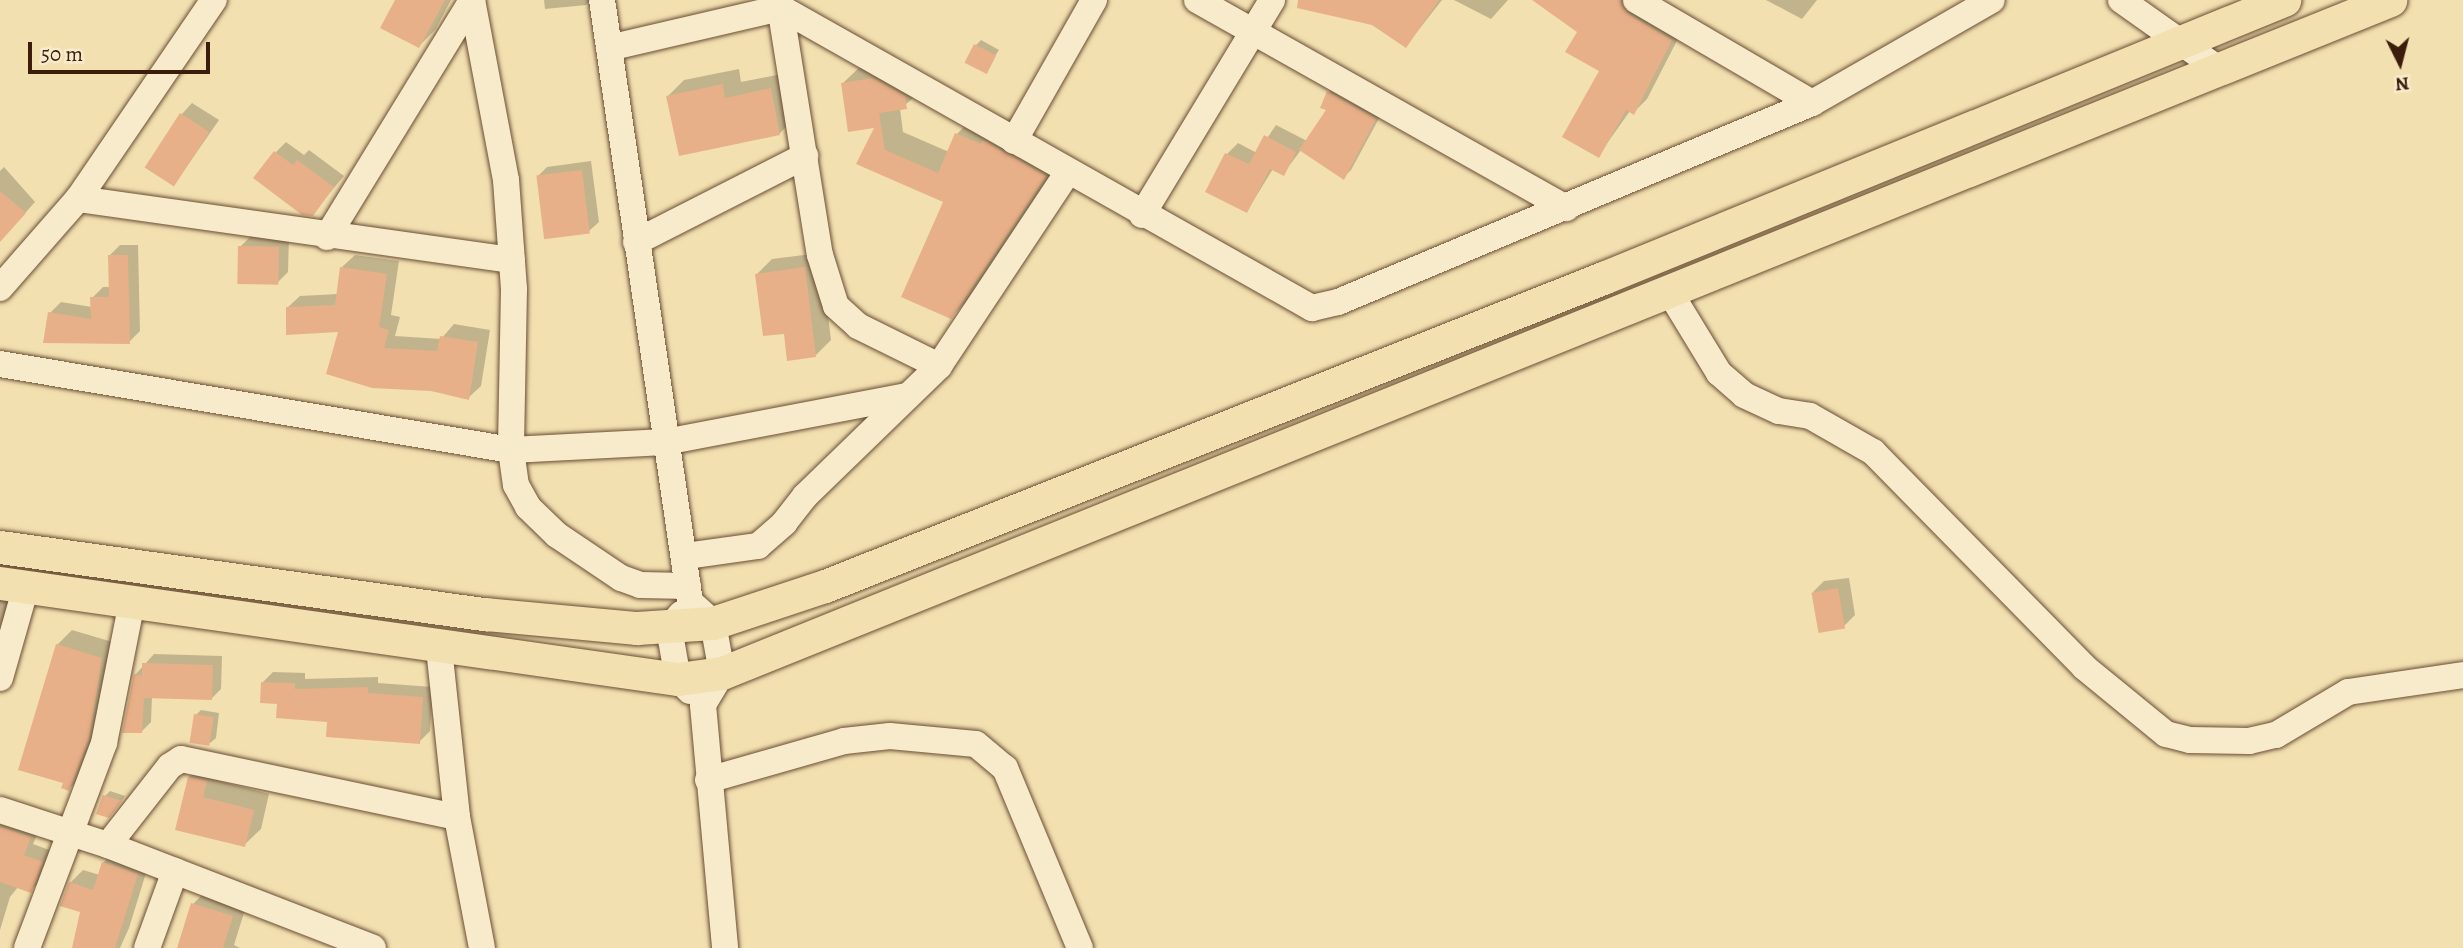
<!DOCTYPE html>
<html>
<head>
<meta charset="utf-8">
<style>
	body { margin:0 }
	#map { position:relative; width:2463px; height:948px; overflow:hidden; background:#f2e0b0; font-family:Alegreya,serif }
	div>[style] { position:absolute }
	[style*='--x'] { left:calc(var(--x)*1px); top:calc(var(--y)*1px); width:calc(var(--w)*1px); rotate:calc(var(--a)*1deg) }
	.shadow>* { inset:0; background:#0003 }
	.building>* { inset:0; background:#e8b088; transform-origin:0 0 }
	.roads { filter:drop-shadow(0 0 2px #6a4d34) drop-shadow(0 0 2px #6a4d34) }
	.minor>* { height:26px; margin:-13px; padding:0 13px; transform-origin:13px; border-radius:13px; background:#f7ebcc }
	.major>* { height:33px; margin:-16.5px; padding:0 16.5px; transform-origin:16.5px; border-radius:16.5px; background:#f2e0b0 }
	span { translate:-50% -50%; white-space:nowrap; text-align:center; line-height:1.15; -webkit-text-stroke:5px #f7ebcc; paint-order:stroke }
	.north { position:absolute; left:2365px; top:28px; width:70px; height:70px; -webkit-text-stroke:5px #f7ebcc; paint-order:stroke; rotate:174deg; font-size:19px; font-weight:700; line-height:28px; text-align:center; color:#3c1c0a }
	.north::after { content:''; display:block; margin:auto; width:24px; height:32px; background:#3c1c0a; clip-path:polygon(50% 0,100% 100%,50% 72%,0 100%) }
	.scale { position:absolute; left:28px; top:42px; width:182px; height:32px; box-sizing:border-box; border:4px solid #3c1c0a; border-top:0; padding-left:9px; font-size:21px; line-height:24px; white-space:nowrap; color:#3c1c0a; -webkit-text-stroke:5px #f7ebcc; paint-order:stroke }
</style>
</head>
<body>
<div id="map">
	<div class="shadow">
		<div style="clip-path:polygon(397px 0,451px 0,435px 30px,419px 46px)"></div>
		<div style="clip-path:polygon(544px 0,591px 0,586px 5px,545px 9px)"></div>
		<div style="clip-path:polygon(1318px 0,1442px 0,1406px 46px,1373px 23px)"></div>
		<div style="clip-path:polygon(1454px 0,1508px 0,1491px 19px)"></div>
		<div style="clip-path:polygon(1536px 0,1643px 0,1685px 25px,1647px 99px,1633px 113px,1630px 111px,1598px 156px,1601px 70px,1579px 31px)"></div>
		<div style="clip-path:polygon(1766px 0,1817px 0,1802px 19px)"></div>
		<div style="clip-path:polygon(981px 40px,999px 50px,985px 71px,976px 45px)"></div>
		<div style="clip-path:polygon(862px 65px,924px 89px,900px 109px,903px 132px,949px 152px,957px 134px,975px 116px,1064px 157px,970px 298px,951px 317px,945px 201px,858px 163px,877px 126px,843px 83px)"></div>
		<div style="clip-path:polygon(739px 69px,741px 82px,787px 73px,796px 117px,779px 134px,668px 96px,684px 80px)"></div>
		<div style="clip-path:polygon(1336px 84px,1383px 111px,1351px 170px,1343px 178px,1301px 150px,1283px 174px,1273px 169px,1247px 211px,1227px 154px,1238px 143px,1257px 153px,1276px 125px,1307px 141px,1329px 110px,1329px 92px)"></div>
		<div style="clip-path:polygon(192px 103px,219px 120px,174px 185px,182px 114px)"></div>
		<div style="clip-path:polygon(286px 142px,304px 155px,309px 150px,344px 176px,312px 214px,276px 152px)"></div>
		<div style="clip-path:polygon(591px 161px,599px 222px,589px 231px,538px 176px,547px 167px)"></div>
		<div style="clip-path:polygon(4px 167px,35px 202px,0 241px,0 171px)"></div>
		<div style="clip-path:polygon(251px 236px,289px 237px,288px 272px,277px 283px,240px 247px)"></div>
		<div style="clip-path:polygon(120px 245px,138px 245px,140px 331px,129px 342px,50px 313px,61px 302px,92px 307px,92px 298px,103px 287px,110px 287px,109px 256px)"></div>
		<div style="clip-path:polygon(820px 253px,831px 340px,816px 355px,786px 332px,756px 275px,772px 259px)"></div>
		<div style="clip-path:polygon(355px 255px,399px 261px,391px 315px,400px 317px,395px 336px,441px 339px,454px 324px,490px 330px,481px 386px,468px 398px,340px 331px,287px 308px,300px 296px,338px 294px,342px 267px)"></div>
		<div style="clip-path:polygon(1849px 578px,1855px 615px,1844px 626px,1813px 592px,1824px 581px)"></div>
		<div style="clip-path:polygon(0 594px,20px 601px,0 657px)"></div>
		<div style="clip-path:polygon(72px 630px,116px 643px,84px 774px,69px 789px,57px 645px)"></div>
		<div style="clip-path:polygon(154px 654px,222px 656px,221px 689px,211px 699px,152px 696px,151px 722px,141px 732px,135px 675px)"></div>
		<div style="clip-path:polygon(273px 672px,305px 673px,305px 679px,378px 677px,378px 683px,433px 687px,430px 731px,419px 742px,329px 721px,278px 702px,263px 682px)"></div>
		<div style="clip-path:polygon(201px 710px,219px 713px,216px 738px,210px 743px,196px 715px)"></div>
		<div style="clip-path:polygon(206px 761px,223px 765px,219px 781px,269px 794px,261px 829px,244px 845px,177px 829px,189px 777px)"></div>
		<div style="clip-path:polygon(110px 791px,125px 796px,114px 811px,105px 796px)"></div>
		<div style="clip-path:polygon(9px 816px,41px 826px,33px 844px,52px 851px,41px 880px,30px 891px,18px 887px,10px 897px,0 930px,0 825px)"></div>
		<div style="clip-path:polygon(117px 850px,150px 860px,129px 928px,120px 948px,74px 948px,82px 910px,70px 883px,83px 870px,100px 875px,103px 863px)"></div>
		<div style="clip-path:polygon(209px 888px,248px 900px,234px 945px,240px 948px,179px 948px,193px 904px)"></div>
	</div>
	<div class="building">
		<div style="clip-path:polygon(395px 0,445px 0,419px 48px,380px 28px)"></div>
		<div style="clip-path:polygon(1298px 0,1439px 0,1406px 48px,1372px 25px,1297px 8px)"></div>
		<div style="clip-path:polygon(1532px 0,1620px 0,1628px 14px,1672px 40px,1634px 115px,1626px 110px,1599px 158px,1562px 137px,1599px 71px,1565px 52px,1577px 32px)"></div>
		<div style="left:974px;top:44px;width:25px;height:21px;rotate:27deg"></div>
		<div style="clip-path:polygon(873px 78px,905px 96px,907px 109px,879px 113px,885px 150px,938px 173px,955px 133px,981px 144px,983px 140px,1046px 176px,951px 319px,901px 297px,943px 202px,856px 164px,874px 128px,848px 132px,841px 83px)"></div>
		<div style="clip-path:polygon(723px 84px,725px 98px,771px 88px,780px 135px,679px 156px,666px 96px)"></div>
		<div style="clip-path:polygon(1327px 91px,1376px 119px,1344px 180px,1299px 150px,1326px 110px,1320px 108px)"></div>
		<div style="left:180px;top:113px;width:35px;height:65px;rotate:33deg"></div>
		<div style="clip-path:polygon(1264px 135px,1296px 152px,1284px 176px,1270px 169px,1247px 213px,1205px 192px,1225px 153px,1249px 164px)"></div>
		<div style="clip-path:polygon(274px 151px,293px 165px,297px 160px,334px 187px,313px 216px,302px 215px,253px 178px)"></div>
		<div style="left:582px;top:170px;width:64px;height:46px;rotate:83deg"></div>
		<div style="clip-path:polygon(0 191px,26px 213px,0 242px)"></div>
		<div style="left:238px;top:246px;width:41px;height:38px;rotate:1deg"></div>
		<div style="clip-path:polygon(108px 255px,128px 255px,130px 344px,43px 343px,48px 312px,91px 319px,90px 297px,109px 297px)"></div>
		<div style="clip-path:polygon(340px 267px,387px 274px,379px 327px,389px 330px,384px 348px,437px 351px,440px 336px,478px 342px,469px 400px,431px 391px,372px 388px,326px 374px,338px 332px,286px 335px,286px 307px,335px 305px)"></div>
		<div style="clip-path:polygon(805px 267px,816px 357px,787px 361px,784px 334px,763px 336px,755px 274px)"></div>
		<div style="left:1838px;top:588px;width:41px;height:27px;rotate:80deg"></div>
		<div style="clip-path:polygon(56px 644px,102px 658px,89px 739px,69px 791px,61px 788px,63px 783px,18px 770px)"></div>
		<div style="clip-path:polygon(142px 663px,213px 665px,212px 700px,144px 698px,142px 733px,122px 733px,134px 674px,142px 676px)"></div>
		<div style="clip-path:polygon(261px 682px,295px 683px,295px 689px,368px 687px,368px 693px,423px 697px,420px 744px,326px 737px,327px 722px,276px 718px,277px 704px,260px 703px)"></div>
		<div style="left:194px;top:714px;width:20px;height:29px;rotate:9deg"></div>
		<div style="clip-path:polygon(188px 777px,207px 781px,203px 797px,254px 810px,245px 847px,175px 830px)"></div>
		<div style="clip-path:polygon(103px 795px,122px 801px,109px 818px,96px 814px)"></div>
		<div style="clip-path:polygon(0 827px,31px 837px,24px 855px,43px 862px,31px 893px,0 882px)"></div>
		<div style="clip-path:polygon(102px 862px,138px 874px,115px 948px,72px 948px,80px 912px,60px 906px,69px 882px,93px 890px)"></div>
		<div style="clip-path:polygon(191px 903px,233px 916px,223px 948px,177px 948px)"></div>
	</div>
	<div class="roads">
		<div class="minor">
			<div style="--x:472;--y:0;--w:183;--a:79.3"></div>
			<div style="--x:506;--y:180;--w:109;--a:85.8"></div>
			<div style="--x:514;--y:289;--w:161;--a:91.1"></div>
			<div style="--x:511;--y:450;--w:35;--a:82"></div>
			<div style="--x:516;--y:485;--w:25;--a:61"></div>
			<div style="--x:528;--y:507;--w:40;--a:44"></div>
			<div style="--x:557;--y:535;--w:77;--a:33.9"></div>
			<div style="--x:621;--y:578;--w:20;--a:20"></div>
			<div style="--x:640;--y:585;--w:48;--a:1.2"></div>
			<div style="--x:602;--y:0;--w:608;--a:81.68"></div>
			<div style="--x:690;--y:602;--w:31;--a:42"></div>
			<div style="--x:713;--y:623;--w:51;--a:79.8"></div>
			<div style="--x:722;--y:673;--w:37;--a:121"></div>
			<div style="--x:703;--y:705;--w:244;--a:84.8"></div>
			<div style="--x:779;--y:0;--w:258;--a:80.9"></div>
			<div style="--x:820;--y:255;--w:53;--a:72.6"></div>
			<div style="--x:836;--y:306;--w:30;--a:42"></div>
			<div style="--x:858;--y:326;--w:90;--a:26.3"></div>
			<div style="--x:1197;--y:0;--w:424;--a:29.4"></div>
			<div style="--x:1636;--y:0;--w:204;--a:30.3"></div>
			<div style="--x:2121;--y:0;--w:121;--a:35.3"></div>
			<div style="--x:609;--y:48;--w:177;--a:-13.1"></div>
			<div style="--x:781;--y:8;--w:610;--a:29.47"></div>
			<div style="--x:1312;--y:308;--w:27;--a:-13"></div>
			<div style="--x:1338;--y:302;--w:514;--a:-22.77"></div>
			<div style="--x:1812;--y:103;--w:207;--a:-29.8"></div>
			<div style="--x:1014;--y:141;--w:162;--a:-60.4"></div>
			<div style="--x:78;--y:199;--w:438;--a:8"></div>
			<div style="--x:1142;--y:215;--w:251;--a:-58.8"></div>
			<div style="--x:327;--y:237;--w:278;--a:-58.5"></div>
			<div style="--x:636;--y:242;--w:190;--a:-27"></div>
			<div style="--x:0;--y:288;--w:118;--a:-48.8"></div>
			<div style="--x:78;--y:199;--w:241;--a:-55.7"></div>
			<div style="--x:1669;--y:291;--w:96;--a:58.6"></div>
			<div style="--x:1719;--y:373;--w:33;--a:41"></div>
			<div style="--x:1744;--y:395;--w:38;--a:25"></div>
			<div style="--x:1779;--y:411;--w:31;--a:9"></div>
			<div style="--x:1810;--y:416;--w:73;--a:29.7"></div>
			<div style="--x:1873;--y:452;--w:301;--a:45.5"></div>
			<div style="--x:2084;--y:667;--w:106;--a:39.3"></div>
			<div style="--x:2166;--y:734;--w:25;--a:14"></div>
			<div style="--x:2190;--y:740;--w:59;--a:1"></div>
			<div style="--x:2249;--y:741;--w:28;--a:-13"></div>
			<div style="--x:2276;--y:735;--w:84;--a:-30.8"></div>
			<div style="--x:2348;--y:692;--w:116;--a:-8.4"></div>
			<div style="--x:0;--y:364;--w:518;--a:9.55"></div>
			<div style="--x:511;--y:450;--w:154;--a:-3"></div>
			<div style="--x:665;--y:442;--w:246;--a:-10.8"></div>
			<div style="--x:686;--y:556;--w:73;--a:-7.9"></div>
			<div style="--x:758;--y:546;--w:35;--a:-41"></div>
			<div style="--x:784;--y:523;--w:34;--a:-52"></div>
			<div style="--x:805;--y:496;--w:187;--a:-44.1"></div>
			<div style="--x:939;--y:366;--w:233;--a:-56.4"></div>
			<div style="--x:681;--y:614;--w:18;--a:131"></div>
			<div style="--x:669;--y:628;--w:52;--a:80"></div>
			<div style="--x:678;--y:679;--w:17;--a:45"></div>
			<div style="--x:439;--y:648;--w:170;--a:83.9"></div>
			<div style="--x:457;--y:817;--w:133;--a:79.2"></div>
			<div style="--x:0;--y:678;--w:95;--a:-74.1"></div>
			<div style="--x:708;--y:780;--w:141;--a:-16"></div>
			<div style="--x:844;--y:741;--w:46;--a:-6.2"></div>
			<div style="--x:890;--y:736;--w:86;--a:5.3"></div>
			<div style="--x:976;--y:744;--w:38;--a:40"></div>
			<div style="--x:1005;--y:768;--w:195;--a:67.4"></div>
			<div style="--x:0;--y:810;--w:114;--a:18"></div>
			<div style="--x:108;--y:845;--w:284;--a:21.2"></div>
			<div style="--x:108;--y:845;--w:100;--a:-51.9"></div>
			<div style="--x:170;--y:766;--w:13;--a:-32"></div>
			<div style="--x:181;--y:759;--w:282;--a:11.9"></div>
			<div style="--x:27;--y:948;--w:219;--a:-69.4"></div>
			<div style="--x:104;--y:743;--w:144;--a:-78.8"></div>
			<div style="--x:147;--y:948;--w:82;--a:-70"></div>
		</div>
		<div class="major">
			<div style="--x:0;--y:547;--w:490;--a:7.9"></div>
			<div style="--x:485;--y:614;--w:153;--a:5.3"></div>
			<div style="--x:637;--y:628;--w:76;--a:-3.8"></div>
			<div style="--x:713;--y:623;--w:118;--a:-18.3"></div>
			<div style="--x:825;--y:586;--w:837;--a:-21.6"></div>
			<div style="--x:1603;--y:278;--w:736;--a:-22.21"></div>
			<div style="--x:0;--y:583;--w:685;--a:8.06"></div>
			<div style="--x:678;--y:679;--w:44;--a:-7.8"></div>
			<div style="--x:722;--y:673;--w:1799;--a:-21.97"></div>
		</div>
	</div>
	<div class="north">N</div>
	<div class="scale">50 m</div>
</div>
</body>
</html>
